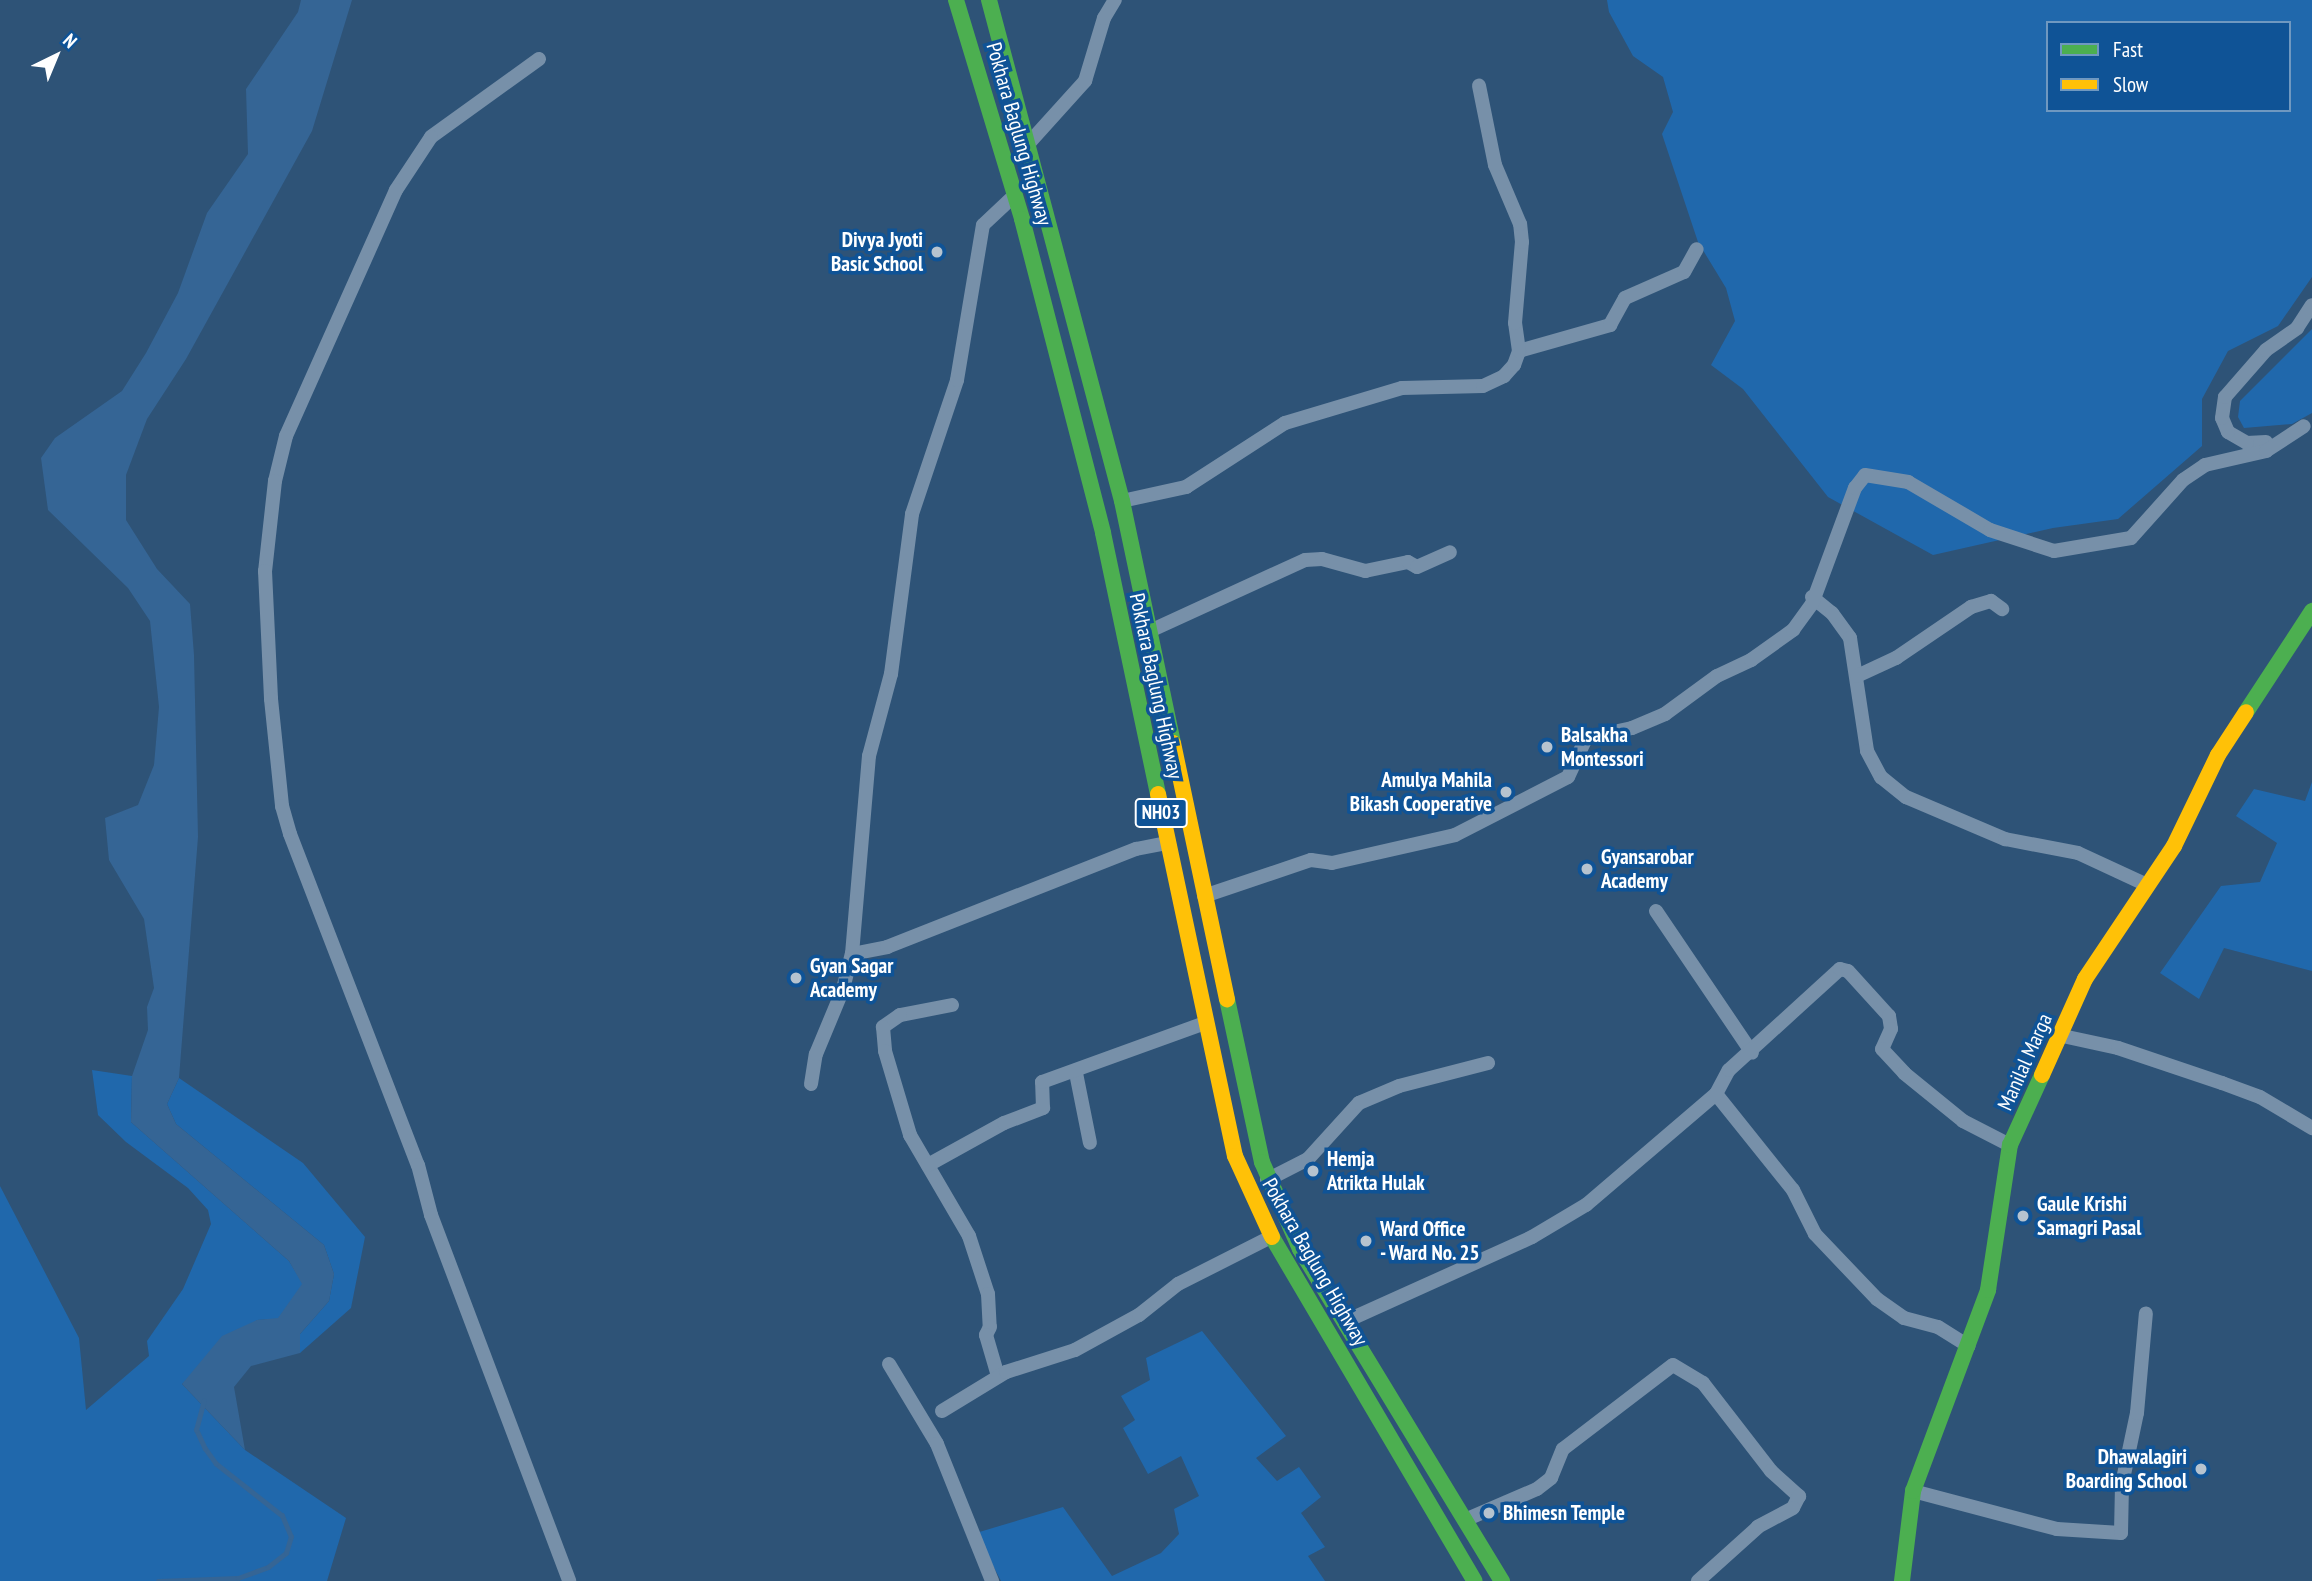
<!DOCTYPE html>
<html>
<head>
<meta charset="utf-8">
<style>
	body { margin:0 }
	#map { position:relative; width:2312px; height:1581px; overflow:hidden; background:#2e5377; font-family:"PT Sans Narrow",sans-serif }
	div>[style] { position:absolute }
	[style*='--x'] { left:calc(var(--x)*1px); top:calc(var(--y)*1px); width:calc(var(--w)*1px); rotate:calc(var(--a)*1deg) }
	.green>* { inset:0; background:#2068ac }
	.water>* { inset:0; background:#356595 }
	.stream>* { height:4.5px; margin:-2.25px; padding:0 2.25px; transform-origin:2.25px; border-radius:2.25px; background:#356595 }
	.street>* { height:14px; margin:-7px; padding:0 7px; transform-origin:7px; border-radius:7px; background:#7790a9 }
	.fast>* { height:16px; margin:-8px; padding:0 8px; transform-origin:8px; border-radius:8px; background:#4caf50 }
	.slow>* { height:16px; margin:-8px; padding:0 8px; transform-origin:8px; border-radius:8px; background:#ffc107 }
	.dots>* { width:19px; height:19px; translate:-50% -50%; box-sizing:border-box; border:4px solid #0f5396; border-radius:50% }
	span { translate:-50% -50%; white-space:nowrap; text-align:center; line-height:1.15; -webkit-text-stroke:7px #0f5396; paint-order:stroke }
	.shield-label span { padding:2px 5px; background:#0f5396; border:2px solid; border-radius:5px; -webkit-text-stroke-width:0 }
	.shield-label { font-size:19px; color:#fff; font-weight:700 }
	.street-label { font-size:21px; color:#fff }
	.poi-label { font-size:21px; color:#fff; font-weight:700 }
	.right { translate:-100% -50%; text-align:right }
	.left { translate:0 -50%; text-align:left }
	.legend { position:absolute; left:2046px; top:21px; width:245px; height:91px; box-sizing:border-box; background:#0f5396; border:2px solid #6f98c0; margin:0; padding:9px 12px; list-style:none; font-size:21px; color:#fff }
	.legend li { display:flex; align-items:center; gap:14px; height:35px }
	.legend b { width:35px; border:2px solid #6f98c0 }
	.north { position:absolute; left:21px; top:21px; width:70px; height:70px; -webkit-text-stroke:5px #0f5396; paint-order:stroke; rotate:43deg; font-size:19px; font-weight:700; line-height:28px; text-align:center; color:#fff }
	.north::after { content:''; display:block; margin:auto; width:24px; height:32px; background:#fff; clip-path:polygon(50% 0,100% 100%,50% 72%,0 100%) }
</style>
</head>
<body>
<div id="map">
	<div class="green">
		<div style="clip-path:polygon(evenodd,1607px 0,2312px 0,2312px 277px,2278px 326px,2228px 351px,2202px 399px,2202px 446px,2118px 519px,2053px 528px,1933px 555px,1828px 497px,1743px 389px,1711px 365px,1735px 321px,1726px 288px,1698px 242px,1662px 134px,1673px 112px,1663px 77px,1633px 56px,1609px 12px,1607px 0,2048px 23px,2289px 23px,2289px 110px,2048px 110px,2048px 23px)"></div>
		<div style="clip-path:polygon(2312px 329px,2312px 413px,2292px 424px,2244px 428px,2238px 417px,2240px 401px)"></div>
		<div style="clip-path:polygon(2312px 782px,2312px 971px,2224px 948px,2199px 999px,2160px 973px,2221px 886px,2260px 882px,2277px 843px,2236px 816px,2254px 789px,2305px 801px)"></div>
		<div style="clip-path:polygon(92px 1070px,132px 1076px,131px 1122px,289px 1261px,303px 1284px,278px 1319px,257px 1320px,182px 1384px,245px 1450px,346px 1518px,327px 1581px,0 1581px,0 1186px,79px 1338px,86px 1410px,149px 1356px,147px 1341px,183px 1289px,211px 1224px,208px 1210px,188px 1188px,126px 1142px,98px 1115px)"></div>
		<div style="clip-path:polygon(179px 1078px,303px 1163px,365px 1237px,351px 1308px,300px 1353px,300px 1334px,329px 1301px,334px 1274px,324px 1245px,176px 1124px,167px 1104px)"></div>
		<div style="clip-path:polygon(1202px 1331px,1286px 1436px,1256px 1458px,1277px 1481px,1299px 1467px,1321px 1497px,1301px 1513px,1325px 1547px,1308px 1556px,1325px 1581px,1001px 1581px,976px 1533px,1063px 1507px,1112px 1576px,1161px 1553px,1179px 1534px,1174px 1509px,1199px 1496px,1181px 1456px,1148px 1474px,1123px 1428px,1135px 1420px,1121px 1396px,1150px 1380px,1146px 1358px)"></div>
	</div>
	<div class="water">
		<div style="clip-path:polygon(301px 0,352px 0,312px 131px,186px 359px,147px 419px,126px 475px,126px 520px,157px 569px,190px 604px,194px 655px,198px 837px,179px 1078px,167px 1104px,176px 1124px,324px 1245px,334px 1274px,329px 1301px,300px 1334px,300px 1353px,251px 1366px,234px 1387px,245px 1450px,182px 1384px,222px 1336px,257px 1320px,278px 1318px,302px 1284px,289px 1261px,131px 1122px,132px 1076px,148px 1030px,147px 1007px,154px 988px,144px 919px,109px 860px,105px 818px,138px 805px,154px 765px,159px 707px,150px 621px,128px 588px,48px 510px,41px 458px,55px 438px,122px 391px,146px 353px,178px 293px,207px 213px,248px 154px,246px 89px,298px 12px)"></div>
	</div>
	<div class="stream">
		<div style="--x:158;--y:1581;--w:80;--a:-2.1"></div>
		<div style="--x:238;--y:1578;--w:32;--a:-20"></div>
		<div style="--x:268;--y:1567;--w:23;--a:-38"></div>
		<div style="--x:286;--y:1553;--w:17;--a:-73"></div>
		<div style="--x:291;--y:1537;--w:23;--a:-113"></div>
		<div style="--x:282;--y:1516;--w:84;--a:-141.8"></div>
		<div style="--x:216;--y:1464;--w:19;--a:-126"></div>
		<div style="--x:205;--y:1449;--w:21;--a:-115"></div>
		<div style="--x:196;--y:1430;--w:30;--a:-75"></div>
	</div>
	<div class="street">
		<div style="--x:539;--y:59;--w:133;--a:144.2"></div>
		<div style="--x:431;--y:137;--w:64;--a:123.4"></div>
		<div style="--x:396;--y:190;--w:269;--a:114.1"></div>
		<div style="--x:286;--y:436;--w:46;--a:103.7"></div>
		<div style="--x:275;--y:481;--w:91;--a:96.3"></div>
		<div style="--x:265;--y:571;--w:128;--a:87.3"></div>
		<div style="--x:271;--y:699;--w:108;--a:84.1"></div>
		<div style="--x:282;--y:806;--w:29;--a:74"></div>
		<div style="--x:290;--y:834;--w:355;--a:68.9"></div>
		<div style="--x:418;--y:1165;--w:52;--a:75.4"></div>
		<div style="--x:431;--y:1215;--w:391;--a:69.3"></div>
		<div style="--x:1029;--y:143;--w:84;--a:-47.9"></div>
		<div style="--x:1085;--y:81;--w:66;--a:-73.2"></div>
		<div style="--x:1104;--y:18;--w:21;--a:-59"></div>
		<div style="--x:1519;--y:351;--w:95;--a:-15.9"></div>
		<div style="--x:1610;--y:325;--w:31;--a:-61"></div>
		<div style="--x:1625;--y:298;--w:64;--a:-23.8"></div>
		<div style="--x:1684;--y:272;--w:26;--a:-61"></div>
		<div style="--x:2266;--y:442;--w:19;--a:177"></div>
		<div style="--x:2247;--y:443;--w:22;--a:-150"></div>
		<div style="--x:2228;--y:432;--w:15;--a:-113"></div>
		<div style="--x:2222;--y:418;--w:21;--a:-82"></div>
		<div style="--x:2225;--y:397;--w:62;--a:-48.9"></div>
		<div style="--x:2266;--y:350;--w:38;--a:-35"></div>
		<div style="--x:2297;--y:328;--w:27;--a:-57"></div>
		<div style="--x:1122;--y:501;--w:66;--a:-12.3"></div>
		<div style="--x:1186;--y:487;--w:118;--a:-32.9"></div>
		<div style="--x:1285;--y:423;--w:122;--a:-16.7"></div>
		<div style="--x:1402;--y:388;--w:81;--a:-1.4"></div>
		<div style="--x:1483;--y:386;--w:23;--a:-25"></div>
		<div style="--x:1504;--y:376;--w:15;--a:-48"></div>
		<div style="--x:1514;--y:365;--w:15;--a:-70"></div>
		<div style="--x:1519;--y:351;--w:28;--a:-98"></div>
		<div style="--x:1515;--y:323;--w:81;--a:-85.1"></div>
		<div style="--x:1522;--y:242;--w:18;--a:-96"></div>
		<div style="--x:1520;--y:224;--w:64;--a:-113"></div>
		<div style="--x:1495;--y:165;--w:81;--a:-101.4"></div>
		<div style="--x:1812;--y:597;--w:26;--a:39"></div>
		<div style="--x:1832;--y:613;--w:31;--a:54"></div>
		<div style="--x:1850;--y:638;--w:114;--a:81.4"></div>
		<div style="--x:1867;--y:751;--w:30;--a:62"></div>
		<div style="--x:1881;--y:777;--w:32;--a:39"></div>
		<div style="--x:1906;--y:797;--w:108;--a:23"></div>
		<div style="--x:2005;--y:839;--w:74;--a:10.9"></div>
		<div style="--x:2078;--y:853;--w:74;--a:24.8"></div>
		<div style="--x:1152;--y:630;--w:168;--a:-24.6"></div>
		<div style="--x:1305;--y:560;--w:17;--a:-3"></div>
		<div style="--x:1322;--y:559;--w:45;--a:15.6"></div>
		<div style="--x:1365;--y:571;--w:44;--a:-11.8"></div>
		<div style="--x:1408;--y:562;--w:10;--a:29"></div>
		<div style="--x:1417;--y:567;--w:36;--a:-24"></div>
		<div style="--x:1857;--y:676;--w:43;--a:-24.8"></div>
		<div style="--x:1896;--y:658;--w:91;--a:-34.2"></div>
		<div style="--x:1971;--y:607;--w:21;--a:-17"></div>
		<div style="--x:1991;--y:601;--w:14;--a:36"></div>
		<div style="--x:1204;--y:896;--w:113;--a:-18.6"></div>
		<div style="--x:1311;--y:860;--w:21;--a:8"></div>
		<div style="--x:1332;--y:863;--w:126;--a:-12.8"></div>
		<div style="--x:1455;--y:835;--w:127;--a:-27.2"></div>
		<div style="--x:1568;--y:777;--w:43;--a:-65.2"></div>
		<div style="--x:1586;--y:738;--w:47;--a:-12.3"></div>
		<div style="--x:1632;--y:728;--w:36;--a:-23"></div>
		<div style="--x:1665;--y:714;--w:64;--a:-36.2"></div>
		<div style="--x:1717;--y:676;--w:38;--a:-25"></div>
		<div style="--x:1751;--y:660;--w:52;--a:-35.5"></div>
		<div style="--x:1793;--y:630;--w:32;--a:-54"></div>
		<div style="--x:1812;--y:604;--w:124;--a:-69.7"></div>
		<div style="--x:1855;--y:488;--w:16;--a:-52"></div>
		<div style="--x:1865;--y:475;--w:44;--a:9.2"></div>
		<div style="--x:1908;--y:482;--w:95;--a:30.3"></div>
		<div style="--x:1990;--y:530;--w:67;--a:18.2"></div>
		<div style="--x:2054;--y:551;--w:78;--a:-9.6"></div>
		<div style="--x:2131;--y:538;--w:78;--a:-48.1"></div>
		<div style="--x:2183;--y:480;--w:27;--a:-34"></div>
		<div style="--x:2205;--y:465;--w:63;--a:-12.9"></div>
		<div style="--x:2266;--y:451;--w:45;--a:-33.3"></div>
		<div style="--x:1656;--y:911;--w:171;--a:55.9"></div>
		<div style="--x:852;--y:954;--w:36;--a:-11"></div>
		<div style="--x:887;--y:947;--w:268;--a:-21.5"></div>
		<div style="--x:1136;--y:849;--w:32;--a:-11"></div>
		<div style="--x:952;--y:1005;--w:53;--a:169.1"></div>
		<div style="--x:900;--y:1015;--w:21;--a:145"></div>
		<div style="--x:883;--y:1027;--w:24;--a:85"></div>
		<div style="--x:885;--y:1051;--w:88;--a:73.4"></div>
		<div style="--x:910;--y:1135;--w:117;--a:59.7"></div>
		<div style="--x:969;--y:1236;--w:61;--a:71.9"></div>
		<div style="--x:988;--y:1294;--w:33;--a:87"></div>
		<div style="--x:990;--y:1327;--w:9;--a:117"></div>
		<div style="--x:986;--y:1335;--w:43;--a:73.7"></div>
		<div style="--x:2058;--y:1035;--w:61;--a:12.2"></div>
		<div style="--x:2118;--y:1048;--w:110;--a:18.6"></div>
		<div style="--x:2222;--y:1083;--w:40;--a:20.2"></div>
		<div style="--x:2260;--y:1097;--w:61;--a:30.8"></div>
		<div style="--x:1076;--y:1073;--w:71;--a:78.7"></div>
		<div style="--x:811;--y:1084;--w:30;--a:-81"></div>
		<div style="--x:816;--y:1054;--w:70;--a:-67.4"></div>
		<div style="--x:843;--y:989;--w:36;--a:-76"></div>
		<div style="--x:852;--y:954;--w:199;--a:-85.1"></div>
		<div style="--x:869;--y:756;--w:85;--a:-75"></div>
		<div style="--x:891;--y:674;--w:161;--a:-82.5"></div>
		<div style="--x:912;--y:514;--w:141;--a:-71.4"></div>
		<div style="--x:957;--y:380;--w:157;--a:-80.5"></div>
		<div style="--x:983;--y:225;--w:44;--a:-43.2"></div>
		<div style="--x:1716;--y:1094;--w:123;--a:51.3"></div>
		<div style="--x:1793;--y:1190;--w:49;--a:63.4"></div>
		<div style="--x:1815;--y:1234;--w:90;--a:46.4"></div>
		<div style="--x:1877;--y:1299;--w:33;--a:35"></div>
		<div style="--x:1904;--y:1318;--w:35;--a:15"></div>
		<div style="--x:1938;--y:1327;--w:36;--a:32"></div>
		<div style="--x:928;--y:1165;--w:87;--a:-28.9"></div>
		<div style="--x:1004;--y:1123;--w:42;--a:-21"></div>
		<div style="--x:1043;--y:1108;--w:26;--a:-92"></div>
		<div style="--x:1042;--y:1082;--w:173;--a:-19.9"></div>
		<div style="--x:1267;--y:1180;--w:46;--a:-27.1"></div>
		<div style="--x:1308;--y:1159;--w:76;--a:-47.7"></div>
		<div style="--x:1359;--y:1103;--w:43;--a:-23"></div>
		<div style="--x:1399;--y:1086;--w:92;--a:-14.5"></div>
		<div style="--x:1344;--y:1322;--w:206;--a:-24.3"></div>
		<div style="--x:1532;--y:1237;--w:63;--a:-30.7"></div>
		<div style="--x:1586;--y:1205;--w:171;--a:-40.5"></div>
		<div style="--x:1716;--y:1094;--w:27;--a:-62"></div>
		<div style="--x:1729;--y:1070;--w:150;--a:-42.3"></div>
		<div style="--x:1840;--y:969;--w:8;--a:14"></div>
		<div style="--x:1848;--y:971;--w:61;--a:47.7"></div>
		<div style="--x:1889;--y:1016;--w:13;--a:81"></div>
		<div style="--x:1891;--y:1029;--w:22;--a:114"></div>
		<div style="--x:1882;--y:1049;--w:33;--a:47"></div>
		<div style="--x:1904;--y:1073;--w:76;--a:39.1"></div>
		<div style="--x:1963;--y:1121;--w:53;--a:27.1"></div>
		<div style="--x:889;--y:1364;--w:93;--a:59"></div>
		<div style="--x:937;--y:1444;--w:148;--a:68.1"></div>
		<div style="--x:942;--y:1411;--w:75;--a:-31.4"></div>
		<div style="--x:1006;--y:1372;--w:72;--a:-17.7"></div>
		<div style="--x:1075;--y:1350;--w:73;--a:-28.7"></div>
		<div style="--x:1139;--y:1315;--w:50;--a:-38.5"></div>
		<div style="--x:1178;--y:1284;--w:104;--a:-26.8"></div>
		<div style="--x:1913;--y:1491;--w:149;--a:14.8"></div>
		<div style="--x:2057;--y:1529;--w:64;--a:3.6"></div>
		<div style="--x:2121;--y:1533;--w:49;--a:-88.8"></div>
		<div style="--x:2122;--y:1484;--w:73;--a:-78.1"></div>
		<div style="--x:2137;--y:1413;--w:100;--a:-84.9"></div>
		<div style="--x:1465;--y:1520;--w:78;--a:-23.3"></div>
		<div style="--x:1537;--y:1489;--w:18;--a:-38"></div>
		<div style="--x:1551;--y:1478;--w:31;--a:-68"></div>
		<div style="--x:1563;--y:1449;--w:138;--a:-37.4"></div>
		<div style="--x:1673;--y:1365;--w:35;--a:31"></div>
		<div style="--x:1703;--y:1383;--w:111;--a:52.3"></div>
		<div style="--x:1771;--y:1471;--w:38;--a:42"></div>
		<div style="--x:1799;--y:1496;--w:13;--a:117"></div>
		<div style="--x:1793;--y:1508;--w:40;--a:152"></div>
		<div style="--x:1758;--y:1527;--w:81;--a:138"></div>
	</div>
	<div class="fast">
		<div style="--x:956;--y:0;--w:229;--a:73.2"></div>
		<div style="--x:1022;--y:219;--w:324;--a:75.5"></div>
		<div style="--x:1103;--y:533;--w:267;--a:78.1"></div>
		<div style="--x:989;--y:0;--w:518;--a:75.13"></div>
		<div style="--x:1122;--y:501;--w:247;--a:78.1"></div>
		<div style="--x:2246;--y:712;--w:121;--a:-56.8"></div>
		<div style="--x:1227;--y:999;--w:167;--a:77.9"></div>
		<div style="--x:1262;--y:1162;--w:95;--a:66.4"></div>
		<div style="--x:1300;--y:1249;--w:389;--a:58.7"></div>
		<div style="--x:1272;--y:1237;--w:399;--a:59.5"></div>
		<div style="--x:1902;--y:1581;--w:91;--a:-83"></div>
		<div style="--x:1913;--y:1491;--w:215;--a:-69.5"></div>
		<div style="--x:1988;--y:1290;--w:147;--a:-81.4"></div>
		<div style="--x:2010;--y:1145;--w:77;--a:-65.4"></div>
	</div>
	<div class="slow">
		<div style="--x:1173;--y:743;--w:262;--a:78.1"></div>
		<div style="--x:1158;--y:794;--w:370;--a:78"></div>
		<div style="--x:1235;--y:1156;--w:89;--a:65.4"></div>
		<div style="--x:2042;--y:1075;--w:105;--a:-65.9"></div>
		<div style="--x:2085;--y:979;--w:160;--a:-56.2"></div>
		<div style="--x:2174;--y:846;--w:101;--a:-64.2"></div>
		<div style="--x:2218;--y:755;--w:51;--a:-56.9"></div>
	</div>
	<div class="dots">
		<div style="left:937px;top:252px;background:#b6c3cf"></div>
		<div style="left:1547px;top:747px;background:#b6c3cf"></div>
		<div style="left:1506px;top:792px;background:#b6c3cf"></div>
		<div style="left:1587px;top:869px;background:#b6c3cf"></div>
		<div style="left:796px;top:978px;background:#b6c3cf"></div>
		<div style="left:1313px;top:1171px;background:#b6c3cf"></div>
		<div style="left:2023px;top:1216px;background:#b6c3cf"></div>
		<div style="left:1366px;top:1241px;background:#b6c3cf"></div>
		<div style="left:2201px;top:1469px;background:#b6c3cf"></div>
		<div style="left:1489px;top:1513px;background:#b6c3cf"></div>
	</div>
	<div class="shield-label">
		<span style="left:1161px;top:813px">NH03</span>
	</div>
	<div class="street-label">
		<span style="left:1019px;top:134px;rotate:74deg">Pokhara Baglung Highway</span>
		<span style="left:1156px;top:686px;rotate:78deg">Pokhara Baglung Highway</span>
		<span style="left:2025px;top:1062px;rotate:-66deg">Manilal Marga</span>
		<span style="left:1315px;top:1262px;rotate:60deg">Pokhara Baglung Highway</span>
	</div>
	<div class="poi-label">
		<span class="right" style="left:923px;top:252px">Divya Jyoti<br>Basic School</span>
		<span class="left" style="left:1561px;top:747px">Balsakha<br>Montessori</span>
		<span class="right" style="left:1492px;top:792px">Amulya Mahila<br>Bikash Cooperative</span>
		<span class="left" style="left:1601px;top:869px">Gyansarobar<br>Academy</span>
		<span class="left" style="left:810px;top:978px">Gyan Sagar<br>Academy</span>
		<span class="left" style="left:1327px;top:1171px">Hemja<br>Atrikta Hulak</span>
		<span class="left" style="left:2037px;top:1216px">Gaule Krishi<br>Samagri Pasal</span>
		<span class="left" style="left:1380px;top:1241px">Ward Office<br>- Ward No. 25</span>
		<span class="right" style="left:2187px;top:1469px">Dhawalagiri<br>Boarding School</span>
		<span class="left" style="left:1503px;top:1513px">Bhimesn Temple</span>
	</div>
	<ul class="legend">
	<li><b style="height:9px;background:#4caf50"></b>Fast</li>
	<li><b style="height:9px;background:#ffc107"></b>Slow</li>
	</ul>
	<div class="north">N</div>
</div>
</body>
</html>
